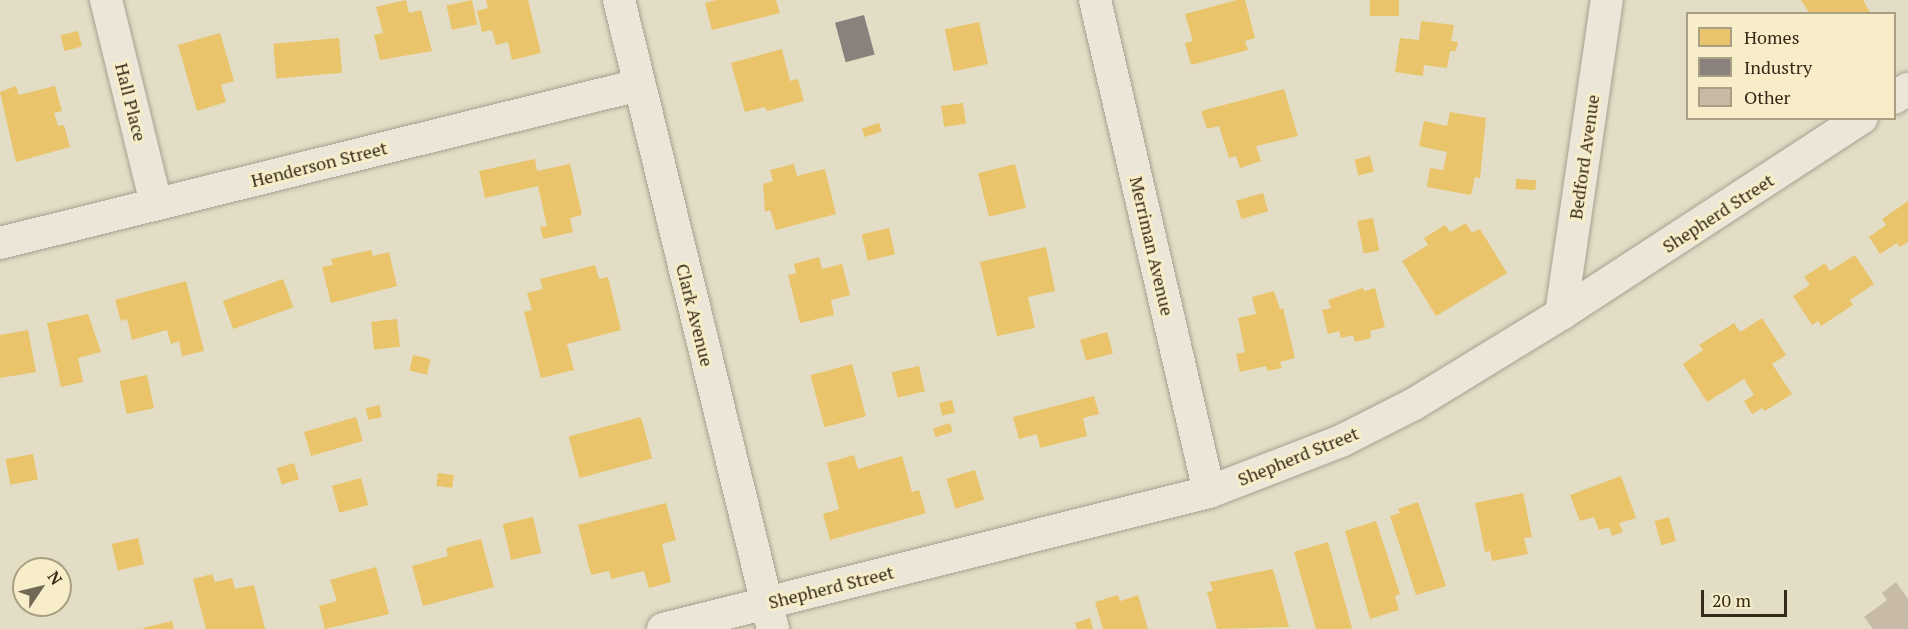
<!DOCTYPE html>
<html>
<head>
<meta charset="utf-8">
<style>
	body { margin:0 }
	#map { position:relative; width:1908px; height:629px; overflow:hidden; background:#e3ddc6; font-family:"PT Serif",serif }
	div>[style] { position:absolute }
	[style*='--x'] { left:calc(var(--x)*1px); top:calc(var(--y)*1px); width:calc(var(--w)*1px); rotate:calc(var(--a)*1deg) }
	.homes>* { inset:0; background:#e9c46a; transform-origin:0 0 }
	.industry>* { inset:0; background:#8a817c; transform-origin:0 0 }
	.building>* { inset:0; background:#c7bba7 }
	.roads { filter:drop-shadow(0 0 2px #a7a090) drop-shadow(0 0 2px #a7a090) }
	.minor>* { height:32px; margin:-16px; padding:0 16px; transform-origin:16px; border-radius:16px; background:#ebe6d8 }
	span { translate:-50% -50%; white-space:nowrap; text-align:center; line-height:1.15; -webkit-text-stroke:6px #f7eec9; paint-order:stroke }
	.street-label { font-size:18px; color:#352919 }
	.legend { position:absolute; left:1686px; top:12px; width:210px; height:108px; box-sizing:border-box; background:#f7eec9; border:2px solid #a99f83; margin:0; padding:8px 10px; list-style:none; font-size:18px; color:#352919 }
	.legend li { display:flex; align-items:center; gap:12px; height:30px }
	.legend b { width:30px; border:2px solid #a99f83 }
	.north { position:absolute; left:12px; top:557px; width:60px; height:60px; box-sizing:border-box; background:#f7eec9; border:2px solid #a99f83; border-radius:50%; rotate:55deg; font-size:16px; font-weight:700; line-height:24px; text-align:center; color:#352919 }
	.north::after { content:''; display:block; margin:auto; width:21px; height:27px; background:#726856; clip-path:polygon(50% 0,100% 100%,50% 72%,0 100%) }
	.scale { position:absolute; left:1701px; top:590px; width:86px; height:27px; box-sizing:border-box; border:3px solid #352919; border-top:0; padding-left:8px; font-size:18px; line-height:21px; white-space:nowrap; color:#352919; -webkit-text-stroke:4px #f7eec9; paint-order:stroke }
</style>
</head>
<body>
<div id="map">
	<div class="homes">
		<div style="clip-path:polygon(406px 0,409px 13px,421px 10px,432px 51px,380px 60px,374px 35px,383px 33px,376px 7px)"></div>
		<div style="left:472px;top:0;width:25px;height:26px;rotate:78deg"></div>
		<div style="clip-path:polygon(486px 0,528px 0,541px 53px,512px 60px,508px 42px,496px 45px,492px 30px,482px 32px,477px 11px,488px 8px)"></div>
		<div style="clip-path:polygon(716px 0,776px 0,780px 13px,712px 30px,705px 3px)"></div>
		<div style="clip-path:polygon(1237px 0,1245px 0,1255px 38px,1245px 41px,1248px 50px,1191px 65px,1185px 43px,1193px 41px,1185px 14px)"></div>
		<div style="left:1370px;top:0;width:29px;height:16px"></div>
		<div style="clip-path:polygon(1801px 0,1863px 0,1871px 14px,1810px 14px)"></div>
		<div style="clip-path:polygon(1421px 21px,1454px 25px,1451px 41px,1458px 42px,1456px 51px,1450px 51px,1447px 68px,1424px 65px,1423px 76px,1395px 72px,1400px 38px,1419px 40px)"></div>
		<div style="left:979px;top:22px;width:43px;height:35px;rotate:78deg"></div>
		<div style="left:78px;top:31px;width:16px;height:18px;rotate:76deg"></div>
		<div style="clip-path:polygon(220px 33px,234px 81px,221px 85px,226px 102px,197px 111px,178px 45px)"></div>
		<div style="left:339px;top:38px;width:35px;height:66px;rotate:85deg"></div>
		<div style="clip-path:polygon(782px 49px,790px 81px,798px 79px,804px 101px,767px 111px,765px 107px,745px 112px,731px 63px)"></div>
		<div style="clip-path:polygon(16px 86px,19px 95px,55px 86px,62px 111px,54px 113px,58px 126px,64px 125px,70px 147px,16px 162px,0 92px)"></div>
		<div style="clip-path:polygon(1284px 89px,1298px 136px,1256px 146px,1261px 161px,1240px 168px,1236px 156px,1229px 158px,1219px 126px,1207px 129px,1201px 111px)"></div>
		<div style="left:963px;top:103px;width:21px;height:22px;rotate:82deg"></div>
		<div style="clip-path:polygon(1450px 112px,1486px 118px,1480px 178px,1475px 177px,1471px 195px,1427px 187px,1430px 168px,1443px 170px,1447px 152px,1419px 146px,1424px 121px,1447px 126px)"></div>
		<div style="left:879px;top:123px;width:9px;height:18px;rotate:72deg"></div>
		<div style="left:1370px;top:156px;width:16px;height:16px;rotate:76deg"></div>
		<div style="clip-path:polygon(535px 159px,537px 171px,570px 164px,582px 215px,570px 218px,573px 232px,543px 239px,540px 227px,547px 226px,538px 186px,485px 198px,479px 171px)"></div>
		<div style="clip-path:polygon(794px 164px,797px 176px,825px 169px,836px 214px,776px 230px,770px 210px,765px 212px,763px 184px,773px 181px,770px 170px)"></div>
		<div style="left:1015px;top:164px;width:45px;height:38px;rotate:76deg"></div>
		<div style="left:1516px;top:179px;width:20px;height:10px;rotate:3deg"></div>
		<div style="left:1263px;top:193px;width:19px;height:28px;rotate:74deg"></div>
		<div style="clip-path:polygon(1908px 201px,1908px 242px,1900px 247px,1897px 243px,1880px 254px,1869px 237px,1886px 225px,1882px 219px)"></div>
		<div style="left:1373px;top:218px;width:33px;height:16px;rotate:79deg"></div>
		<div style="clip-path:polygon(1466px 223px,1472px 233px,1480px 229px,1507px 273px,1436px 316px,1402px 261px,1428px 245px,1424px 238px,1445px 225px,1450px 232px)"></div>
		<div style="left:889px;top:228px;width:27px;height:28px;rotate:77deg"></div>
		<div style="clip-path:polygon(1046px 247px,1055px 291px,1028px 297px,1035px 328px,997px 336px,980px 262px)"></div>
		<div style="clip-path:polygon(371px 250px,373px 256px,389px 252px,397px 286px,331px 303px,322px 267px,333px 265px,331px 259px)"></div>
		<div style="clip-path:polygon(1855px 255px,1874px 284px,1850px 300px,1853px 305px,1821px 326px,1818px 321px,1812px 325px,1793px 296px,1810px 285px,1804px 277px,1825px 263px,1830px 271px)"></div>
		<div style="clip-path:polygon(819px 257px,822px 269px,842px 264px,850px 295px,831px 300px,834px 315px,800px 323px,788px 275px,796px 273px,794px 264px)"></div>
		<div style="clip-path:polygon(595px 265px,599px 279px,608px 277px,621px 330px,567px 344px,574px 370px,541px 378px,524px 312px,532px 310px,527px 293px,543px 289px,540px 279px)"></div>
		<div style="left:283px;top:279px;width:30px;height:64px;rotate:70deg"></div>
		<div style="clip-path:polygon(186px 281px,204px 351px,182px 356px,179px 341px,171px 344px,167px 330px,132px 340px,127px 319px,121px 321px,115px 300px)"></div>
		<div style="clip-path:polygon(1363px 288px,1364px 291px,1375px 288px,1385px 327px,1370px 331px,1371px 338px,1355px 342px,1353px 335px,1341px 338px,1339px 331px,1328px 334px,1322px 310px,1331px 308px,1328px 300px)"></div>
		<div style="clip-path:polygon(1274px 291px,1280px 309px,1283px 308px,1295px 358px,1280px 362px,1282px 368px,1268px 371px,1266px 366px,1240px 372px,1236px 354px,1245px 352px,1238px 318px,1256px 314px,1252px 297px)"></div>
		<div style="clip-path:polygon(88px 314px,101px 352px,78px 358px,83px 382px,61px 387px,47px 323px)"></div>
		<div style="clip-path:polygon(1762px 318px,1786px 355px,1772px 364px,1792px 394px,1765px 411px,1762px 408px,1752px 414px,1744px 401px,1754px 395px,1744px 379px,1707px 402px,1683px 364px,1703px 350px,1699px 345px,1734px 323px,1740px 332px)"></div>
		<div style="left:397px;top:319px;width:28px;height:26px;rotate:84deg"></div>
		<div style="clip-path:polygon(28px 330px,36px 372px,0 378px,0 335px)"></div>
		<div style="left:1107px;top:332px;width:22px;height:28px;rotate:74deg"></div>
		<div style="left:413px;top:355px;width:18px;height:16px;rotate:13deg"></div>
		<div style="left:852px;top:364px;width:54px;height:43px;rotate:75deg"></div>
		<div style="left:919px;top:366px;width:26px;height:28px;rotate:77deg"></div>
		<div style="left:147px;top:375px;width:34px;height:28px;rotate:78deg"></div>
		<div style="clip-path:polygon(1094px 396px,1099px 414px,1083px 418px,1087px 436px,1040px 448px,1037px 434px,1019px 439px,1013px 417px)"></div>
		<div style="left:952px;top:400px;width:13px;height:13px;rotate:77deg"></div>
		<div style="left:379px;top:405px;width:12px;height:14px;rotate:76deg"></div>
		<div style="left:356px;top:417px;width:25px;height:54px;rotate:74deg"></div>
		<div style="left:641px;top:417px;width:43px;height:75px;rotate:75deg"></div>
		<div style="left:950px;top:423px;width:9px;height:18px;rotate:72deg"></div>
		<div style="left:33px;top:454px;width:26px;height:28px;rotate:79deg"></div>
		<div style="clip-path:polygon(854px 455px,858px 469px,902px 456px,912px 492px,919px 490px,926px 513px,830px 540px,823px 514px,839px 509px,827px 463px)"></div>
		<div style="left:294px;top:463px;width:17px;height:18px;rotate:73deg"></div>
		<div style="left:975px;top:470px;width:31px;height:30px;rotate:73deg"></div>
		<div style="left:438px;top:473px;width:16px;height:13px;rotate:7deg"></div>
		<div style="clip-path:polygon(1621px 476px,1636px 518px,1619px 523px,1623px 532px,1612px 536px,1609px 527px,1599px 530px,1594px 517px,1580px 521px,1570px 495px)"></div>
		<div style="left:361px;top:478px;width:28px;height:30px;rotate:75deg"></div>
		<div style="clip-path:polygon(1523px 493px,1532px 537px,1524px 538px,1528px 554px,1492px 561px,1490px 551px,1485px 552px,1475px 503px)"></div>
		<div style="clip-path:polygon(1418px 502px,1446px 586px,1416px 595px,1390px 516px,1400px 513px,1398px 509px)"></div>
		<div style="clip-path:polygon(666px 503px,676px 540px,662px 544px,671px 582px,649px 588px,644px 571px,611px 579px,609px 571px,591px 575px,578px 525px)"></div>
		<div style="left:533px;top:517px;width:37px;height:31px;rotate:77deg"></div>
		<div style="left:1669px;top:517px;width:25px;height:15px;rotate:74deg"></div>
		<div style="clip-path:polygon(1376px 521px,1400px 594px,1395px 596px,1399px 610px,1370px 619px,1345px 531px)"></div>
		<div style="left:138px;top:538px;width:27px;height:27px;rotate:77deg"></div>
		<div style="clip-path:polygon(481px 539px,494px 587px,423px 606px,412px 566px,448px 556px,446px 548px)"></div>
		<div style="clip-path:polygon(1328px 542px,1352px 628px,1347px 629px,1316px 629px,1294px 552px)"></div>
		<div style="clip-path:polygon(376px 567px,389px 614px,325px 629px,319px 606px,337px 601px,330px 580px)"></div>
		<div style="clip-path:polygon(1273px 569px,1289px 627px,1217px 629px,1207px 592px,1213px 591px,1210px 582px)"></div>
		<div style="clip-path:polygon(212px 574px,215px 582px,232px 578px,235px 589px,254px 585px,265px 629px,206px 629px,193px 579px)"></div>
		<div style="clip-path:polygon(1118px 595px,1120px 601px,1138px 595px,1148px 629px,1103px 629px,1095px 602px)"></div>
		<div style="clip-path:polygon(1090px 618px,1093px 629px,1077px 629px,1075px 623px)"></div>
		<div style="clip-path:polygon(172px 621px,174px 629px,143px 629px,143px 628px)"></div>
	</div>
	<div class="industry">
		<div style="left:864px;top:15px;width:41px;height:30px;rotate:75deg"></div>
	</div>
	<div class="building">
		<div style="clip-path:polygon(1896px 582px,1908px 599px,1908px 629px,1873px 629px,1864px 617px,1887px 600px,1882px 593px)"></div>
	</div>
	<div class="roads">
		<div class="minor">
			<div style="--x:106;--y:0;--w:210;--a:76.2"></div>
			<div style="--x:619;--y:0;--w:648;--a:76.24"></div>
			<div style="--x:1095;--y:0;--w:505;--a:76.95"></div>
			<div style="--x:1894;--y:98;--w:17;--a:-33"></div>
			<div style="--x:0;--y:243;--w:658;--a:-13.89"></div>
			<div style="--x:1561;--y:314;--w:317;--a:-81.7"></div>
			<div style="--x:663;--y:629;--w:563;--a:-14.09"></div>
			<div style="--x:1209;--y:492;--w:142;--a:-21.1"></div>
			<div style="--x:1341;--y:441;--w:82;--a:-26.9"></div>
			<div style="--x:1414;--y:404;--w:172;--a:-31.5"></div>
			<div style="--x:1561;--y:314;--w:359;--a:-33.1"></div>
		</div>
	</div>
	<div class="street-label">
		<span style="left:131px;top:102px;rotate:76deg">Hall Place</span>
		<span style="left:1584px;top:157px;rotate:-82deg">Bedford Avenue</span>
		<span style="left:319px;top:164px;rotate:-14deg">Henderson Street</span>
		<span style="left:1718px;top:213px;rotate:-33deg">Shepherd Street</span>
		<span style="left:1152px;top:246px;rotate:77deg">Merriman Avenue</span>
		<span style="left:695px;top:315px;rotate:76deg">Clark Avenue</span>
		<span style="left:1298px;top:456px;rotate:-22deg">Shepherd Street</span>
		<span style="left:831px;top:587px;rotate:-14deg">Shepherd Street</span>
	</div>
	<ul class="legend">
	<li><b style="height:16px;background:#e9c46a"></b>Homes</li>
	<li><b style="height:16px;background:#8a817c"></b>Industry</li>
	<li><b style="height:16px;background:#c7bba7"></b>Other</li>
	</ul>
	<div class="north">N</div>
	<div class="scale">20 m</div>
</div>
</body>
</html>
